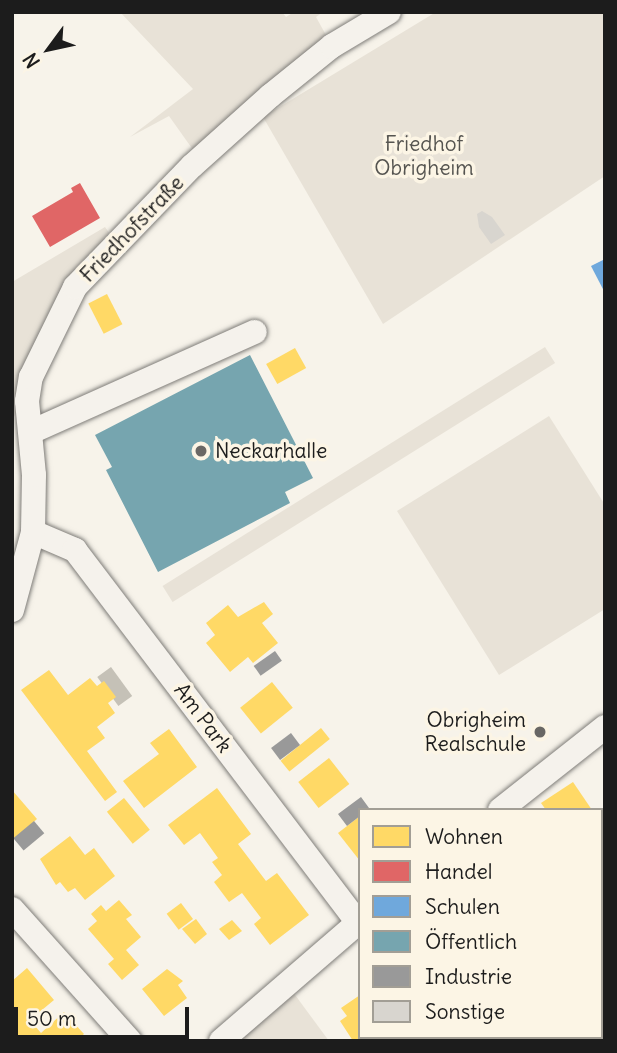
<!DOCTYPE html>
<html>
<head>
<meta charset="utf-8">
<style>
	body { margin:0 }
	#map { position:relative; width:617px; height:1053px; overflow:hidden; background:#f7f3ea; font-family:Delius,sans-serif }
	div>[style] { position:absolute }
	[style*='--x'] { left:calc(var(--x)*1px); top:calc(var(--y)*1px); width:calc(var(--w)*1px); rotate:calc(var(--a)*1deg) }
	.green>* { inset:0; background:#e8e2d7; transform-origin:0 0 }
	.water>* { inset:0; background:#c5c1b7; transform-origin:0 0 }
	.homes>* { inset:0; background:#ffd966; transform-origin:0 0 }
	.shops>* { inset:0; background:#e06666 }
	.schools>* { inset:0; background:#6fa8dc }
	.public>* { inset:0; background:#76a5af }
	.industry>* { inset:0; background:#999; transform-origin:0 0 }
	.building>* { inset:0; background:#d8d5cf }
	.roads { filter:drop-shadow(0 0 2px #7f7d79) drop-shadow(0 0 2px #7f7d79) }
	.minor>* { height:24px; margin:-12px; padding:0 12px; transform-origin:12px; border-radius:12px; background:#f5f2ec }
	.dots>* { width:19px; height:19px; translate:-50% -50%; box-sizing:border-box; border:4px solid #fcf5e5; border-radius:50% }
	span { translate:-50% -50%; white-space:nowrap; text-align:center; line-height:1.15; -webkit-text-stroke:7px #fcf5e5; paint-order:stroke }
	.park-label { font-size:21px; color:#555450 }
	.street-label { font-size:21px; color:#1c1c1c }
	.poi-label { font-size:21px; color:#1c1c1c }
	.left { translate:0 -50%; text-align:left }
	.right { translate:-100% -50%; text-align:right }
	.frame { position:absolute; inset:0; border:14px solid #1c1c1c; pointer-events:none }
	.legend { position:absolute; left:358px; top:808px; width:245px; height:231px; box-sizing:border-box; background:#fcf5e5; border:2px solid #a29e95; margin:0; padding:9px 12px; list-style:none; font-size:21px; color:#1c1c1c }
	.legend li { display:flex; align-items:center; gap:14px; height:35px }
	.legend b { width:35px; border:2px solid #a29e95 }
	.north { position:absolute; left:14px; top:14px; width:70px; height:70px; -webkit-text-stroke:5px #fcf5e5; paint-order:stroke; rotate:237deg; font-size:19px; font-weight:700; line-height:28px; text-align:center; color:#1c1c1c }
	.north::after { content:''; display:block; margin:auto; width:24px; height:32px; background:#1c1c1c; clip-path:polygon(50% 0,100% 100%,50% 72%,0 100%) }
	.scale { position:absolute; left:14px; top:1007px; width:175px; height:32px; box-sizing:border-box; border:4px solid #1c1c1c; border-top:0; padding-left:9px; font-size:21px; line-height:24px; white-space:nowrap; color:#1c1c1c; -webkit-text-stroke:5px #fcf5e5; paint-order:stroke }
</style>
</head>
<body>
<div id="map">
	<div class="green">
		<div style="clip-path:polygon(120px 12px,282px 12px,286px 17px,294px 12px,323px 12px,316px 17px,332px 46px,196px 154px,169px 116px,130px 137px,193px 89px)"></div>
		<div style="clip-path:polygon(436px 12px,605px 12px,605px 176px,383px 324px,263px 117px)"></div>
		<div style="clip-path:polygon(105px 227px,117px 244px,75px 287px,27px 401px,12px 419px,12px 282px)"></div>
		<div style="left:545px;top:347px;width:19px;height:451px;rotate:58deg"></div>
		<div style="clip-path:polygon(549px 416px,605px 505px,605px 609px,499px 675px,397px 511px)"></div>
		<div style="clip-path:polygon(287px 984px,329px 1041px,221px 1041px)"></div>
	</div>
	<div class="water">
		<div style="left:111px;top:667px;width:36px;height:17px;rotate:54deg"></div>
	</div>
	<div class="homes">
		<div style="left:107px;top:294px;width:34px;height:21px;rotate:63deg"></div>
		<div style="left:295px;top:348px;width:23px;height:33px;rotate:61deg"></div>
		<div style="clip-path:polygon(264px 602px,273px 614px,262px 623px,278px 643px,253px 663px,248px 657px,230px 672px,206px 643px,215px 635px,206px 623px,228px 605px,238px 617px)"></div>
		<div style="clip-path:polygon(49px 670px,68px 695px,90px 678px,97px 686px,104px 681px,116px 697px,108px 703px,115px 713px,97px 727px,105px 738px,87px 751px,117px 792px,105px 801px,21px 690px)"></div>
		<div style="left:272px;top:682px;width:33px;height:41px;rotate:51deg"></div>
		<div style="left:321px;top:728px;width:14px;height:52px;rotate:51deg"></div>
		<div style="clip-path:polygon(169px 729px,197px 767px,144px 808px,123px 781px,159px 754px,150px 743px)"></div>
		<div style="left:329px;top:758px;width:33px;height:39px;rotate:52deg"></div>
		<div style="clip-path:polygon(573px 782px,592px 810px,546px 810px,541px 803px)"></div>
		<div style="clip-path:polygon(217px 788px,251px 834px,238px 844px,266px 881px,277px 873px,309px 915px,270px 945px,254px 924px,261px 918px,242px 893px,229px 902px,214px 882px,222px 875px,212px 862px,218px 858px,200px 833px,184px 845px,168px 825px)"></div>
		<div style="clip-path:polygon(12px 790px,37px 819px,12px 841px)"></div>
		<div style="left:124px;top:798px;width:41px;height:22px;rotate:51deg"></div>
		<div style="clip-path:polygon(360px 816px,360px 861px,338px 833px)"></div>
		<div style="clip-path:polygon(70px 836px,85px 855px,94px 848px,115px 876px,85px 900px,75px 888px,68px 892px,60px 882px,56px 885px,40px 859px)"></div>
		<div style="clip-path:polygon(119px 900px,132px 915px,126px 919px,141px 937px,126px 950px,139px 965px,122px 980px,108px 964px,114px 959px,88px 929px,97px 921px,91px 914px,101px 905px,106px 911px)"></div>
		<div style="left:181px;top:903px;width:20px;height:18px;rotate:53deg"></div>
		<div style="clip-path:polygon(196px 919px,207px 934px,195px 944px,182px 929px)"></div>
		<div style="clip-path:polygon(232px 920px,242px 931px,229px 940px,219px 929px)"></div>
		<div style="clip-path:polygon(27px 968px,54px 1000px,30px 1020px,41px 1033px,64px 1012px,84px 1034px,76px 1041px,12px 1041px,12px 981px)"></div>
		<div style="clip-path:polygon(167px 969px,183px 981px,178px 985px,187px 998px,164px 1016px,142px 989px)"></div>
		<div style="clip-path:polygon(360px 995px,360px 1037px,383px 1037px,378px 1041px,353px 1041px,340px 1021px,347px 1016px,341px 1008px)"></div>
		<div style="clip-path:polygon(603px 1024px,605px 1041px,580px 1041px,601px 1037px)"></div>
		<div style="left:474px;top:1037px;width:36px;height:4px"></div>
	</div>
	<div class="shops">
		<div style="clip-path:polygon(80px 183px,100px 218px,50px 247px,32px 216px,73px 192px,71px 188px)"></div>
	</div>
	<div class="schools">
		<div style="clip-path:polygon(605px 259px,605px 293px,591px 266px)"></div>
	</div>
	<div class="public">
		<div style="clip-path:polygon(250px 355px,313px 478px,285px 492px,290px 503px,158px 572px,106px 470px,112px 467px,95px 435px)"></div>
	</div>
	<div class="industry">
		<div style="left:275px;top:651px;width:12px;height:26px;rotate:55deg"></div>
		<div style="left:291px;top:733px;width:15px;height:25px;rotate:53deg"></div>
		<div style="clip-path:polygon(361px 797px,369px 808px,360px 810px,360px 816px,347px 826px,338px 814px)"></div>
		<div style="left:34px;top:821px;width:16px;height:27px;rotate:50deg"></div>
	</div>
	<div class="building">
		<div style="clip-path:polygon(482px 211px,492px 217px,505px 235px,491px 244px,479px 227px,477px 214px)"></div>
	</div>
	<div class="roads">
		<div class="minor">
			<div style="--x:31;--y:432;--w:245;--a:-24.1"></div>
			<div style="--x:33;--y:532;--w:46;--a:23.2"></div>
			<div style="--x:75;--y:550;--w:468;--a:52.8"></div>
			<div style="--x:12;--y:610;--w:81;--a:-74.9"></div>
			<div style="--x:33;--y:532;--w:57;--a:-89"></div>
			<div style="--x:34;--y:475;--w:74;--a:-95.4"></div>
			<div style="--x:27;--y:401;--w:24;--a:-81"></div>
			<div style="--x:31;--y:377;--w:100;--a:-63.9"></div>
			<div style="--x:75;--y:287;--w:168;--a:-46"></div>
			<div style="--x:192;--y:166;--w:105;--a:-41.9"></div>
			<div style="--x:270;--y:96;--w:80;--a:-38.9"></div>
			<div style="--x:332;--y:46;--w:66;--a:-30.8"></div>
			<div style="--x:500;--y:810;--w:134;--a:-38.3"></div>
			<div style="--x:12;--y:909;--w:177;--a:48.2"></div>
			<div style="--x:540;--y:1037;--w:4;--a:63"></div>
			<div style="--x:221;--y:1041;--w:184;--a:-40.8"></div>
		</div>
	</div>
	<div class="dots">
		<div style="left:201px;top:451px;background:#696764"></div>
		<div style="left:540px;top:732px;background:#696764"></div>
	</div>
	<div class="park-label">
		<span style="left:424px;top:156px">Friedhof<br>Obrigheim</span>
	</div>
	<div class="street-label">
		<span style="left:132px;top:229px;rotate:-46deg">Friedhofstraße</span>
		<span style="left:203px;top:718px;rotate:53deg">Am Park</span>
	</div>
	<div class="poi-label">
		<span class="left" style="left:215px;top:451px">Neckarhalle</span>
		<span class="right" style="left:526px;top:732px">Obrigheim<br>Realschule</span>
	</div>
	<div class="frame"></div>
	<ul class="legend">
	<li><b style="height:19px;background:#ffd966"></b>Wohnen</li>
	<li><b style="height:19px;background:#e06666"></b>Handel</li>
	<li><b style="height:19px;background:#6fa8dc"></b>Schulen</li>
	<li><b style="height:19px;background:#76a5af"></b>Öffentlich</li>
	<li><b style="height:19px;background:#999"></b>Industrie</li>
	<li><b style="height:19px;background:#d8d5cf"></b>Sonstige</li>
	</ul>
	<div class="north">N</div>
	<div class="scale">50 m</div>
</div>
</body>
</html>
